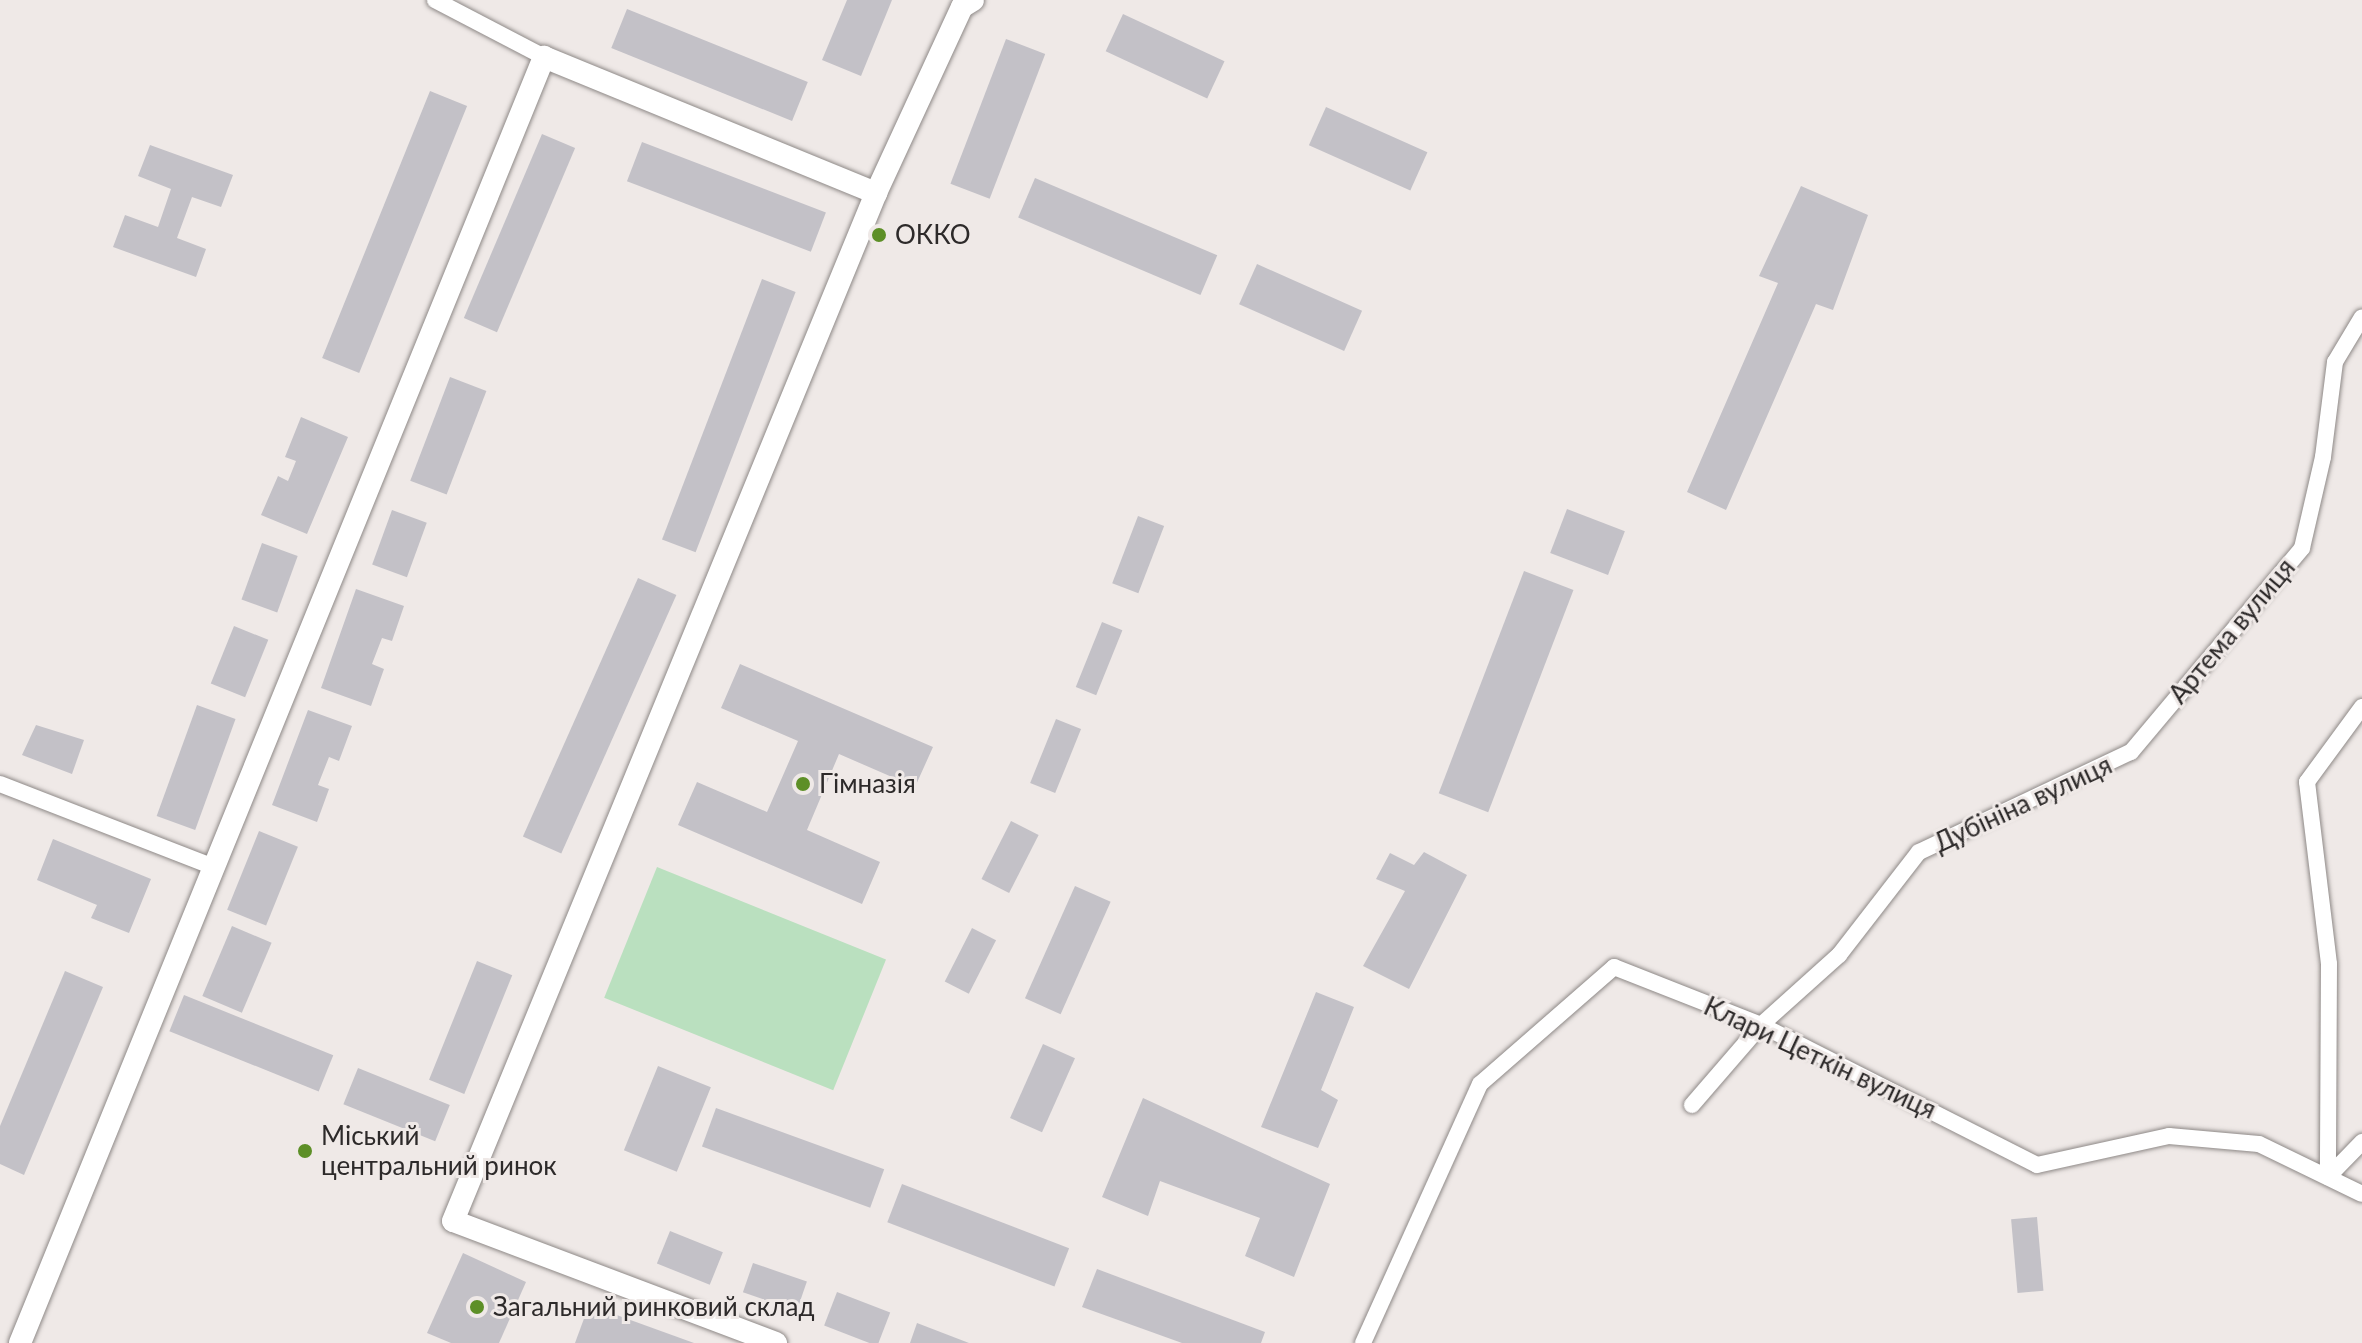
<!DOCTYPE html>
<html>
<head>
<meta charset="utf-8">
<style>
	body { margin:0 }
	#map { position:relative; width:2362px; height:1343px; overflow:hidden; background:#efe9e7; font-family:Lato,sans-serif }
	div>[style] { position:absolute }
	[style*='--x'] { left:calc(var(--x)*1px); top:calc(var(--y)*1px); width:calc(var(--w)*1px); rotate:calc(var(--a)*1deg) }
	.green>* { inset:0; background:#bae0bf; transform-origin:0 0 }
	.building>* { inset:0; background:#c3c1c7; transform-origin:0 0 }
	.roads { filter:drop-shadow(0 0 2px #8e8987) drop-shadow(0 0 2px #8e8987) }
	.street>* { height:16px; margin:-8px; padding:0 8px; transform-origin:8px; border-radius:8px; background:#fff }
	.secondary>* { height:22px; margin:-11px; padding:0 11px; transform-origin:11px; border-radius:11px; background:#fff }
	.dots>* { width:22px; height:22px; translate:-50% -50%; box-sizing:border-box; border:4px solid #efe9e7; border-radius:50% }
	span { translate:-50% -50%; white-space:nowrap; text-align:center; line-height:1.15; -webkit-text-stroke:6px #efe9e7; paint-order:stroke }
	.poi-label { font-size:26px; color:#2d2a2a }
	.left { translate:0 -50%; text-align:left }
	.street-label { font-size:26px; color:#2d2a2a }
</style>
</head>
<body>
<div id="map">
	<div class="green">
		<div style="left:657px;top:867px;width:247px;height:141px;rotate:22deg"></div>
	</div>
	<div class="building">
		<div style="clip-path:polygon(847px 0,892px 0,861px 76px,822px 60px)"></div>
		<div style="left:627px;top:9px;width:195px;height:42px;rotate:22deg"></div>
		<div style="left:1123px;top:14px;width:112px;height:41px;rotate:25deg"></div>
		<div style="left:1006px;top:39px;width:42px;height:155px;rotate:21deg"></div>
		<div style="left:430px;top:91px;width:40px;height:288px;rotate:22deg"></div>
		<div style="left:1326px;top:107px;width:111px;height:42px;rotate:24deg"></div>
		<div style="left:542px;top:134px;width:36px;height:200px;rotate:23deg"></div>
		<div style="left:642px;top:142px;width:197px;height:42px;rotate:21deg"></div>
		<div style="clip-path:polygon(150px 145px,233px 175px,221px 207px,192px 197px,177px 238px,206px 249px,196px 277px,113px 247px,125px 215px,158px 227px,171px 189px,138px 176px)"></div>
		<div style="left:1035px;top:178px;width:198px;height:43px;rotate:23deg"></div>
		<div style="clip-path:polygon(1801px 186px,1868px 215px,1833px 310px,1816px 304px,1726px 510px,1687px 492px,1778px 283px,1759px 276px)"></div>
		<div style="left:1257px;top:264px;width:115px;height:44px;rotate:24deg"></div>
		<div style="left:762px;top:279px;width:36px;height:279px;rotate:21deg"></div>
		<div style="left:450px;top:377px;width:39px;height:111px;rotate:21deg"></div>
		<div style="clip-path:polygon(301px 417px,348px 437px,307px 534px,261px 515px,278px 476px,288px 481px,296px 461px,285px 457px)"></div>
		<div style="left:1567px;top:509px;width:62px;height:47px;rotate:21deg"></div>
		<div style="left:392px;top:510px;width:37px;height:58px;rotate:20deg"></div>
		<div style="left:1138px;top:516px;width:28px;height:72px;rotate:21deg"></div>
		<div style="left:262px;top:543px;width:38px;height:60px;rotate:20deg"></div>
		<div style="left:1524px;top:571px;width:53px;height:238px;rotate:21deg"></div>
		<div style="left:638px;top:578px;width:42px;height:283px;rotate:24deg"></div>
		<div style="clip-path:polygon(356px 589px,404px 606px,392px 641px,382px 638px,372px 664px,384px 669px,371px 706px,321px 688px)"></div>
		<div style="left:1102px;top:622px;width:22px;height:70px;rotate:22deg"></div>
		<div style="left:234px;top:626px;width:37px;height:62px;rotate:22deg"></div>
		<div style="clip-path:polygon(740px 664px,933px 747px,915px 787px,839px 754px,807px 830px,880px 862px,862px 904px,678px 825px,697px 782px,767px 812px,798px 741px,721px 708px)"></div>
		<div style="left:197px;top:705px;width:41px;height:118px;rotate:20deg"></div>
		<div style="clip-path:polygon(308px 710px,352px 726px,339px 761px,329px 757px,318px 785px,329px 789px,317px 822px,272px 805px)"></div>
		<div style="left:1056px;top:719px;width:27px;height:69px;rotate:22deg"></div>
		<div style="clip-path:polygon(36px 725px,84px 740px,72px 774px,22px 755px)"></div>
		<div style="left:1011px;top:821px;width:31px;height:65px;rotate:27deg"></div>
		<div style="left:259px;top:831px;width:42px;height:85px;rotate:22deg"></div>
		<div style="clip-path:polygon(53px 839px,151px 879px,129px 933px,91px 918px,97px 905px,37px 880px)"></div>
		<div style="clip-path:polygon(1424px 852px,1467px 875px,1409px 989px,1363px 966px,1405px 891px,1376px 879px,1390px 853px,1414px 865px)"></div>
		<div style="left:1075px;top:886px;width:39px;height:123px;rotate:24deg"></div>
		<div style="left:232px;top:926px;width:43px;height:76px;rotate:23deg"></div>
		<div style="left:972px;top:928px;width:27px;height:60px;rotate:27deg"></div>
		<div style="left:477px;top:961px;width:38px;height:128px;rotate:22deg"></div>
		<div style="clip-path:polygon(65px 971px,103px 987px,24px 1175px,0 1164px,0 1126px)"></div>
		<div style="clip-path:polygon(1316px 992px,1354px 1007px,1321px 1090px,1338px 1100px,1318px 1148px,1261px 1127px)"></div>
		<div style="left:184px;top:995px;width:161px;height:39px;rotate:22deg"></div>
		<div style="left:1043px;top:1044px;width:35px;height:81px;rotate:24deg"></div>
		<div style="left:658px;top:1066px;width:57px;height:91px;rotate:22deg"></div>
		<div style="left:358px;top:1068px;width:99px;height:39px;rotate:22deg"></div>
		<div style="clip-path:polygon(1143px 1098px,1330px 1184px,1294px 1277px,1245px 1256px,1260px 1218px,1160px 1181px,1148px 1216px,1102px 1197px)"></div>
		<div style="left:716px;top:1108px;width:179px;height:41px;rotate:20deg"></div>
		<div style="left:902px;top:1184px;width:179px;height:41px;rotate:21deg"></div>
		<div style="left:2037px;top:1217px;width:74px;height:26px;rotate:85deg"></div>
		<div style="left:670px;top:1231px;width:57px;height:35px;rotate:22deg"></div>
		<div style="clip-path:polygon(463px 1253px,526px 1282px,499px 1343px,451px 1343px,427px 1333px)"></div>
		<div style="left:753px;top:1263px;width:57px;height:31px;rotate:19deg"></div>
		<div style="clip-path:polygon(1097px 1269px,1265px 1332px,1261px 1343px,1182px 1343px,1082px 1307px)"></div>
		<div style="left:837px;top:1292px;width:57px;height:36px;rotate:21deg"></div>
		<div style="clip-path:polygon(589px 1305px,694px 1343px,575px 1343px)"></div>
		<div style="clip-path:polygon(917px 1323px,969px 1343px,910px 1343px)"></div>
	</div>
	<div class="roads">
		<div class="street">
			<div style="--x:435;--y:0;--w:123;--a:27.6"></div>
			<div style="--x:2362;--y:707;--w:93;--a:126.3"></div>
			<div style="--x:2307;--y:782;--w:183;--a:83.1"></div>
			<div style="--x:2329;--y:964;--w:213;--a:90.3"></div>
			<div style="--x:2328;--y:1177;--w:49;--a:-45.8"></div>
			<div style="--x:0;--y:784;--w:230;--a:21.2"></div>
			<div style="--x:1692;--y:1105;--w:106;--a:-49.2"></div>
			<div style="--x:1761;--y:1025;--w:105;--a:-41.9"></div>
			<div style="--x:1839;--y:955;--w:130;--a:-52.2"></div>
			<div style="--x:1919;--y:852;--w:234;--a:-25.3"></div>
			<div style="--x:2131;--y:752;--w:266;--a:-50"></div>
			<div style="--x:2302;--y:548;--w:93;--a:-77"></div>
			<div style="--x:2323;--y:457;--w:96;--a:-82.8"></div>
			<div style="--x:2335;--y:362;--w:52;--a:-59"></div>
			<div style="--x:1363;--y:1343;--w:284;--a:-65.7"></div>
			<div style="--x:1480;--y:1084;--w:178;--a:-41.1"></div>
			<div style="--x:1614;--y:967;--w:158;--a:21.5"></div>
			<div style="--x:1761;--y:1025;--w:309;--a:26.9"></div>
			<div style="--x:2037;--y:1165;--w:135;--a:-12.4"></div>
			<div style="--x:2169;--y:1136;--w:90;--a:5.1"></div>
			<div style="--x:2259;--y:1144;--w:114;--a:25.9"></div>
		</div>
		<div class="secondary">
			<div style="--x:20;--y:1343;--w:1389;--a:-67.83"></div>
			<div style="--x:544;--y:57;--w:359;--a:22.3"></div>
			<div style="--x:776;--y:1343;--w:345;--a:-159.3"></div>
			<div style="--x:453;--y:1221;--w:1112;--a:-67.63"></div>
			<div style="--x:876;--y:193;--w:205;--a:-65.2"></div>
			<div style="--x:962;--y:7;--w:13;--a:-32"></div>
		</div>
	</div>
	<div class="dots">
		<div style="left:879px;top:235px;background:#5d8f27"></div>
		<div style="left:803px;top:784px;background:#5d8f27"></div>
		<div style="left:305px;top:1151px;background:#5d8f27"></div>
		<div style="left:477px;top:1307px;background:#5d8f27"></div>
	</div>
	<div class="poi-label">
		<span class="left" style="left:895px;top:235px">ОККО</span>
		<span class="left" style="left:819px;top:784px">Гімназія</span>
		<span class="left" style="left:321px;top:1151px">Міський<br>центральний ринок</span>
		<span class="left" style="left:493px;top:1307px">Загальний ринковий склад</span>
	</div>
	<div class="street-label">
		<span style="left:2232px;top:631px;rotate:-50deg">Артема вулиця</span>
		<span style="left:2023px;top:804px;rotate:-25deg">Дубініна вулиця</span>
		<span style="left:1820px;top:1058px;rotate:25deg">Клари Цеткін вулиця</span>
	</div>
</div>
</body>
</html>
